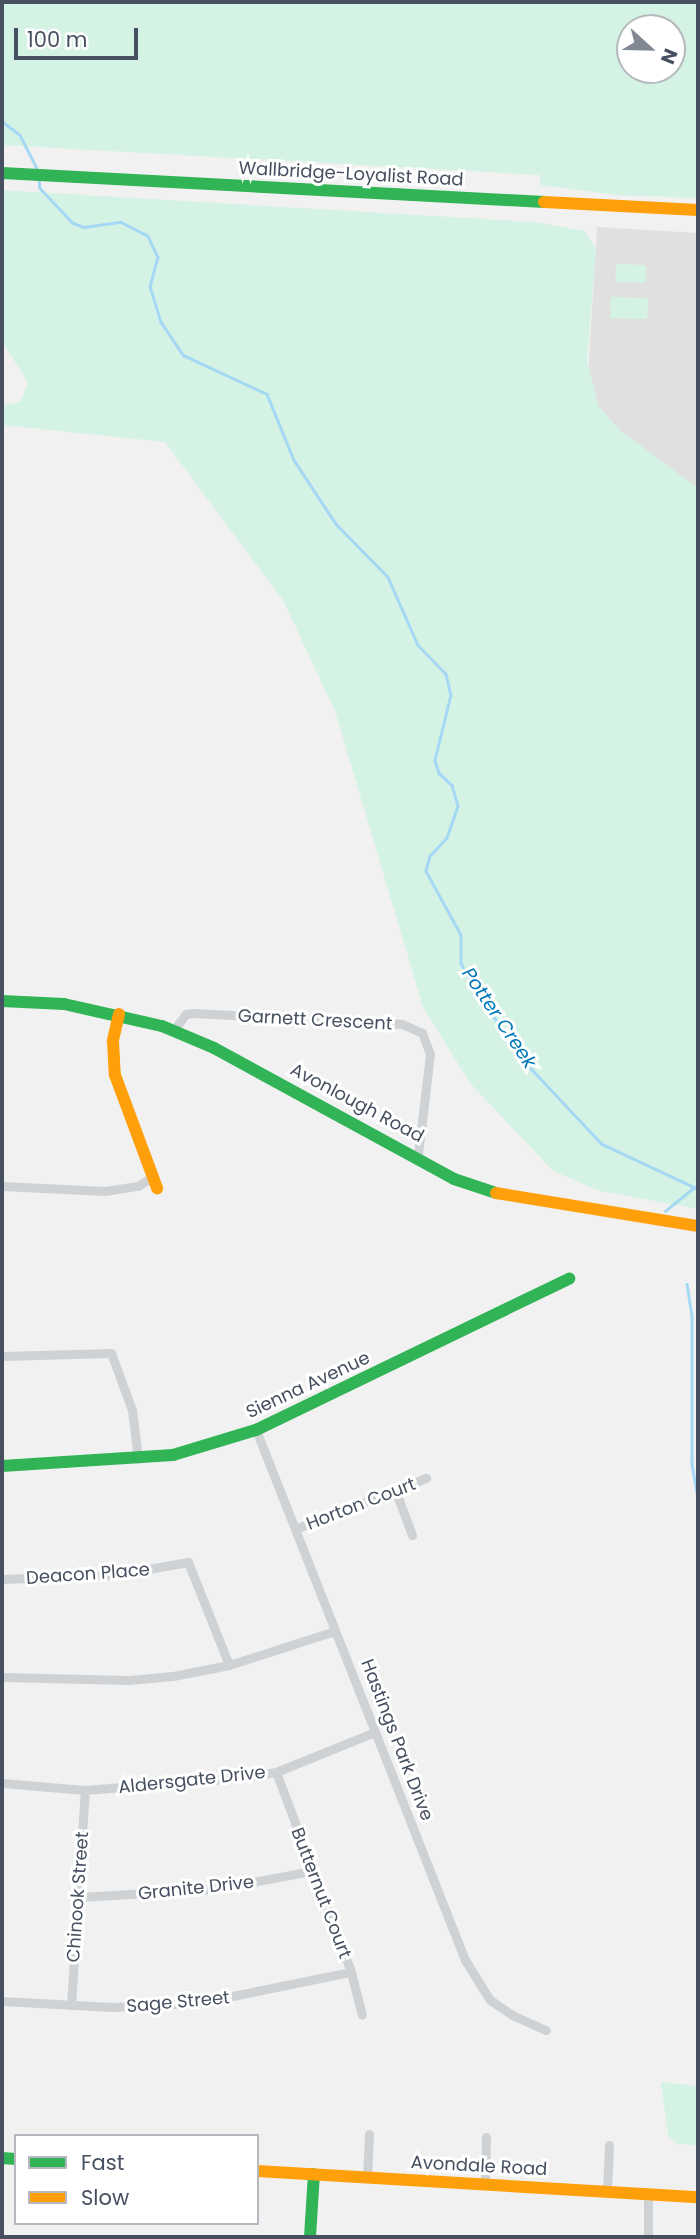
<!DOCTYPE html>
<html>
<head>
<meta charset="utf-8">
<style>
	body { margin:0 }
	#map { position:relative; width:700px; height:2239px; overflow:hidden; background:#f2f1f1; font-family:Poppins,sans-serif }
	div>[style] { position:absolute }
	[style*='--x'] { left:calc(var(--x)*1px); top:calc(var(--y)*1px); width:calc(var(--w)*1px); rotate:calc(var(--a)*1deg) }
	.education>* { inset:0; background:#e0e0e1 }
	.green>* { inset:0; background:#d4f3e4; transform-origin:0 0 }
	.stream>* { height:2.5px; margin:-1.25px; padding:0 1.25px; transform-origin:1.25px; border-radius:1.25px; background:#a5d8f4 }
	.street>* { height:9px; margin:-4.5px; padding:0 4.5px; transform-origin:4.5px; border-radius:4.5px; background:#cfd2d5 }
	.fast>* { height:12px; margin:-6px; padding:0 6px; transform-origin:6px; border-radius:6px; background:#30b455 }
	.slow>* { height:12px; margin:-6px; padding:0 6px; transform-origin:6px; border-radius:6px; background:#ff9f0a }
	span { translate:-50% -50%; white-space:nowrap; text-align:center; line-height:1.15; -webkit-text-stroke:6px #fff; paint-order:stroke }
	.street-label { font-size:18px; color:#465060 }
	.water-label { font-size:19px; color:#0078b9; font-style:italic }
	.frame { position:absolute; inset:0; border:4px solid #465060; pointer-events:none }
	.legend { position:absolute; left:14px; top:2134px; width:245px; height:91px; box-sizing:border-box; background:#fff; border:2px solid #b5b9bf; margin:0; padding:9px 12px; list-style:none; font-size:21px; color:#465060 }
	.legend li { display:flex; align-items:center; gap:14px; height:35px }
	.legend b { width:35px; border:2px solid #b5b9bf }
	.north { position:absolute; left:616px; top:14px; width:70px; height:70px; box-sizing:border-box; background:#fff; border:2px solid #b5b9bf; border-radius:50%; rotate:112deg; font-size:19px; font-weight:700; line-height:28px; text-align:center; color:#465060 }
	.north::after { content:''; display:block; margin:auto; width:24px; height:32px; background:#828893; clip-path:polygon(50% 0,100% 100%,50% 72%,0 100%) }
	.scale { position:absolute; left:14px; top:28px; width:124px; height:32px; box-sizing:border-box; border:4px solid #465060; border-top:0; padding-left:9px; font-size:21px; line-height:24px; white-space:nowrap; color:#465060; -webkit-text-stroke:5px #fff; paint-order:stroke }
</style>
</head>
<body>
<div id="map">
	<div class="education">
		<div style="clip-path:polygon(597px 227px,698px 233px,698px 1180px,569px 697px)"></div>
	</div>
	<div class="green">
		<div style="clip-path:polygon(evenodd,2px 2px,698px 2px,698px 198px,616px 195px,540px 185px,540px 175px,2px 145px,2px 2px,630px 28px,672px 28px,672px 70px,630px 70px,630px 28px)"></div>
		<div style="clip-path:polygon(2px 190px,534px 222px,585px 231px,596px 249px,587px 362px,599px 407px,622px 432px,698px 488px,698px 1209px,600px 1191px,553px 1171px,470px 1083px,423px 1007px,335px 711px,283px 600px,165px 442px,2px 425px,2px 406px,21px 401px,28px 382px,2px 342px)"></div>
		<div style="left:616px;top:264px;width:30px;height:18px;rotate:2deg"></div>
		<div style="left:611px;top:297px;width:37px;height:21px;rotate:2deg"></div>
		<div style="clip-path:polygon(661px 2082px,698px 2086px,698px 2145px,677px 2144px,668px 2135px)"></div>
	</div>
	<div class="stream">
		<div style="--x:2;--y:121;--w:23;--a:38"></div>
		<div style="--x:20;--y:135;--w:38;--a:63"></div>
		<div style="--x:39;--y:179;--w:9;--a:84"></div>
		<div style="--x:40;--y:188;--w:48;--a:46.7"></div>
		<div style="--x:73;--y:223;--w:12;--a:20"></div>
		<div style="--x:84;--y:227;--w:37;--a:-8"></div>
		<div style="--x:121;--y:222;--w:30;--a:27"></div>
		<div style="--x:148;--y:236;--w:23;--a:65"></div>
		<div style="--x:158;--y:257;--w:30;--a:105"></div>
		<div style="--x:150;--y:286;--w:38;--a:73"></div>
		<div style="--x:161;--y:322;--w:40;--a:56"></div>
		<div style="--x:183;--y:355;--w:93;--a:24.9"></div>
		<div style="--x:267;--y:394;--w:71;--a:67.8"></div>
		<div style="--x:294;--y:460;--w:77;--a:56.7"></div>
		<div style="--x:336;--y:524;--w:74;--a:45.5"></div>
		<div style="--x:388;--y:577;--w:74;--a:66.2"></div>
		<div style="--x:418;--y:645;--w:40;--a:46"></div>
		<div style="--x:446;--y:674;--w:22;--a:77"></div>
		<div style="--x:451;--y:695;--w:67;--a:103.8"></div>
		<div style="--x:435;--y:760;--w:14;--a:73"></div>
		<div style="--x:439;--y:773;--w:18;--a:43"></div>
		<div style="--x:452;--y:785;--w:22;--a:74"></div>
		<div style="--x:458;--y:806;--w:34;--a:109"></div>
		<div style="--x:447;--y:838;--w:25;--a:133"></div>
		<div style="--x:430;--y:856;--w:16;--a:105"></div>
		<div style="--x:426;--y:871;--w:73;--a:61.3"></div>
		<div style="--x:461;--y:935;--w:28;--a:90"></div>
		<div style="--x:461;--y:963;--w:32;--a:62"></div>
		<div style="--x:476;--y:991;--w:86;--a:55.4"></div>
		<div style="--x:525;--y:1062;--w:112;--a:46.8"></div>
		<div style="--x:602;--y:1144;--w:106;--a:25.1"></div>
		<div style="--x:665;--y:1211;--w:38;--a:-39"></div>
		<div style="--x:687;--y:1284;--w:33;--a:81"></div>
		<div style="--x:692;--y:1317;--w:147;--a:90"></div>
		<div style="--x:692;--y:1464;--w:35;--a:80"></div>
	</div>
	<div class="street">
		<div style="--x:173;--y:1031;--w:21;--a:-53"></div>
		<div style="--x:186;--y:1014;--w:7;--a:-8"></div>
		<div style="--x:193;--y:1013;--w:209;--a:3"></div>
		<div style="--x:402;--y:1024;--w:22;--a:24"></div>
		<div style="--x:422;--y:1033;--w:22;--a:69"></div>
		<div style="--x:430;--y:1054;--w:102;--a:96.8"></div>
		<div style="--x:2;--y:1186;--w:103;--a:2.8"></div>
		<div style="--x:105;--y:1191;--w:33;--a:-9"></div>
		<div style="--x:138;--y:1186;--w:17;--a:-33"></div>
		<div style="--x:2;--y:1356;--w:109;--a:-1.6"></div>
		<div style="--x:111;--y:1353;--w:61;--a:69.8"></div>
		<div style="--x:132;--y:1410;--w:49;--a:83"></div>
		<div style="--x:256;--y:1430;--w:570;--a:68.48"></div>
		<div style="--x:465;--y:1960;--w:47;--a:58"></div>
		<div style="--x:490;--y:2000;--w:27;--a:34"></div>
		<div style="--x:512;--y:2015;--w:37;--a:24"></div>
		<div style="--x:396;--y:1492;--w:46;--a:69.6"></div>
		<div style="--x:295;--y:1529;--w:141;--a:-21.3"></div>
		<div style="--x:2;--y:1579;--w:113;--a:-2"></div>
		<div style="--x:115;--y:1575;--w:74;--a:-10.1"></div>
		<div style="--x:188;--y:1562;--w:111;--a:68.3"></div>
		<div style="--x:2;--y:1677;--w:127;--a:1.4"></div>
		<div style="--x:129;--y:1680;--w:44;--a:-5.2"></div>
		<div style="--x:173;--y:1676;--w:57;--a:-11.1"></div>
		<div style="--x:229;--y:1665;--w:111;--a:-17.8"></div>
		<div style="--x:276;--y:1772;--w:214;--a:69.4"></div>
		<div style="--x:351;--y:1972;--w:44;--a:75.7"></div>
		<div style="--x:2;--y:1783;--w:83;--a:4.8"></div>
		<div style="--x:85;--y:1790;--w:151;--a:-4.5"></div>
		<div style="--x:236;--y:1778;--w:40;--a:-8.5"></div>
		<div style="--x:276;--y:1772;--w:107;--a:-22"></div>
		<div style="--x:79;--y:1897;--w:135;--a:-3.4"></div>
		<div style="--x:214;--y:1889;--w:100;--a:-10.4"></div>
		<div style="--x:2;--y:2001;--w:110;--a:3.1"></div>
		<div style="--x:112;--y:2007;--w:86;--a:-2.7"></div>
		<div style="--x:198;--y:2003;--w:156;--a:-11.5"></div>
		<div style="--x:71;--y:2005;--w:215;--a:-86.3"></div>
		<div style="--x:367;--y:2177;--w:43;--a:-87.3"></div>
		<div style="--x:485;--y:2184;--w:47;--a:-88.8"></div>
		<div style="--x:607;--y:2191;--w:46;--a:-87.5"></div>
		<div style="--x:648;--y:2194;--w:43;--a:90"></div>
	</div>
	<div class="fast">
		<div style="--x:2;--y:173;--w:543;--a:3.06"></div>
		<div style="--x:2;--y:1001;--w:62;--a:2.8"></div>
		<div style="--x:64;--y:1004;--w:100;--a:12.7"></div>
		<div style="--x:162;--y:1026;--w:56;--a:22.9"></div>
		<div style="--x:214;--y:1048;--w:273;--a:28.6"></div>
		<div style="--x:454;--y:1179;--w:44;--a:18.4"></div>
		<div style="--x:2;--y:1466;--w:171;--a:-3.7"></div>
		<div style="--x:173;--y:1455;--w:87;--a:-16.8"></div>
		<div style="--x:256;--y:1430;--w:348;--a:-25.8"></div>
		<div style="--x:2;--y:2158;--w:14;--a:4"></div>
		<div style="--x:310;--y:2237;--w:63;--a:-86.4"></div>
	</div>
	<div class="slow">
		<div style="--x:544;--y:202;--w:154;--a:3"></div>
		<div style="--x:119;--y:1014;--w:28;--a:103"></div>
		<div style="--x:113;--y:1041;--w:34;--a:87"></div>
		<div style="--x:115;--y:1075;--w:121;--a:69.6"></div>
		<div style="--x:496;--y:1193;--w:205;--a:9.3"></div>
		<div style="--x:257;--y:2171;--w:442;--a:3.4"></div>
	</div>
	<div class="street-label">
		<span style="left:351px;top:174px;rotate:3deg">Wallbridge-Loyalist Road</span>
		<span style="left:315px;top:1020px;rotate:3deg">Garnett Crescent</span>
		<span style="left:357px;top:1103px;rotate:28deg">Avonlough Road</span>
		<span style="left:308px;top:1385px;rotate:-25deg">Sienna Avenue</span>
		<span style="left:361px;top:1504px;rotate:-21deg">Horton Court</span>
		<span style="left:88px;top:1574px;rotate:-4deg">Deacon Place</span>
		<span style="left:397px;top:1740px;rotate:69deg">Hastings Park Drive</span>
		<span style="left:192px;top:1780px;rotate:-6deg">Aldersgate Drive</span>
		<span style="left:196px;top:1888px;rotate:-6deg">Granite Drive</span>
		<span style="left:321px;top:1893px;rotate:69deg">Butternut Court</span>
		<span style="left:78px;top:1897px;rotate:-86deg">Chinook Street</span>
		<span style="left:178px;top:2002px;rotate:-5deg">Sage Street</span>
		<span style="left:479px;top:2166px;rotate:3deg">Avondale Road</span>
	</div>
	<div class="water-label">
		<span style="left:499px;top:1018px;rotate:56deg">Potter Creek</span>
	</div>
	<div class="frame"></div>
	<ul class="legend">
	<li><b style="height:9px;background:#30b455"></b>Fast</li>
	<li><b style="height:9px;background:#ff9f0a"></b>Slow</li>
	</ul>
	<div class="north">N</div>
	<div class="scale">100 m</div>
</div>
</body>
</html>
